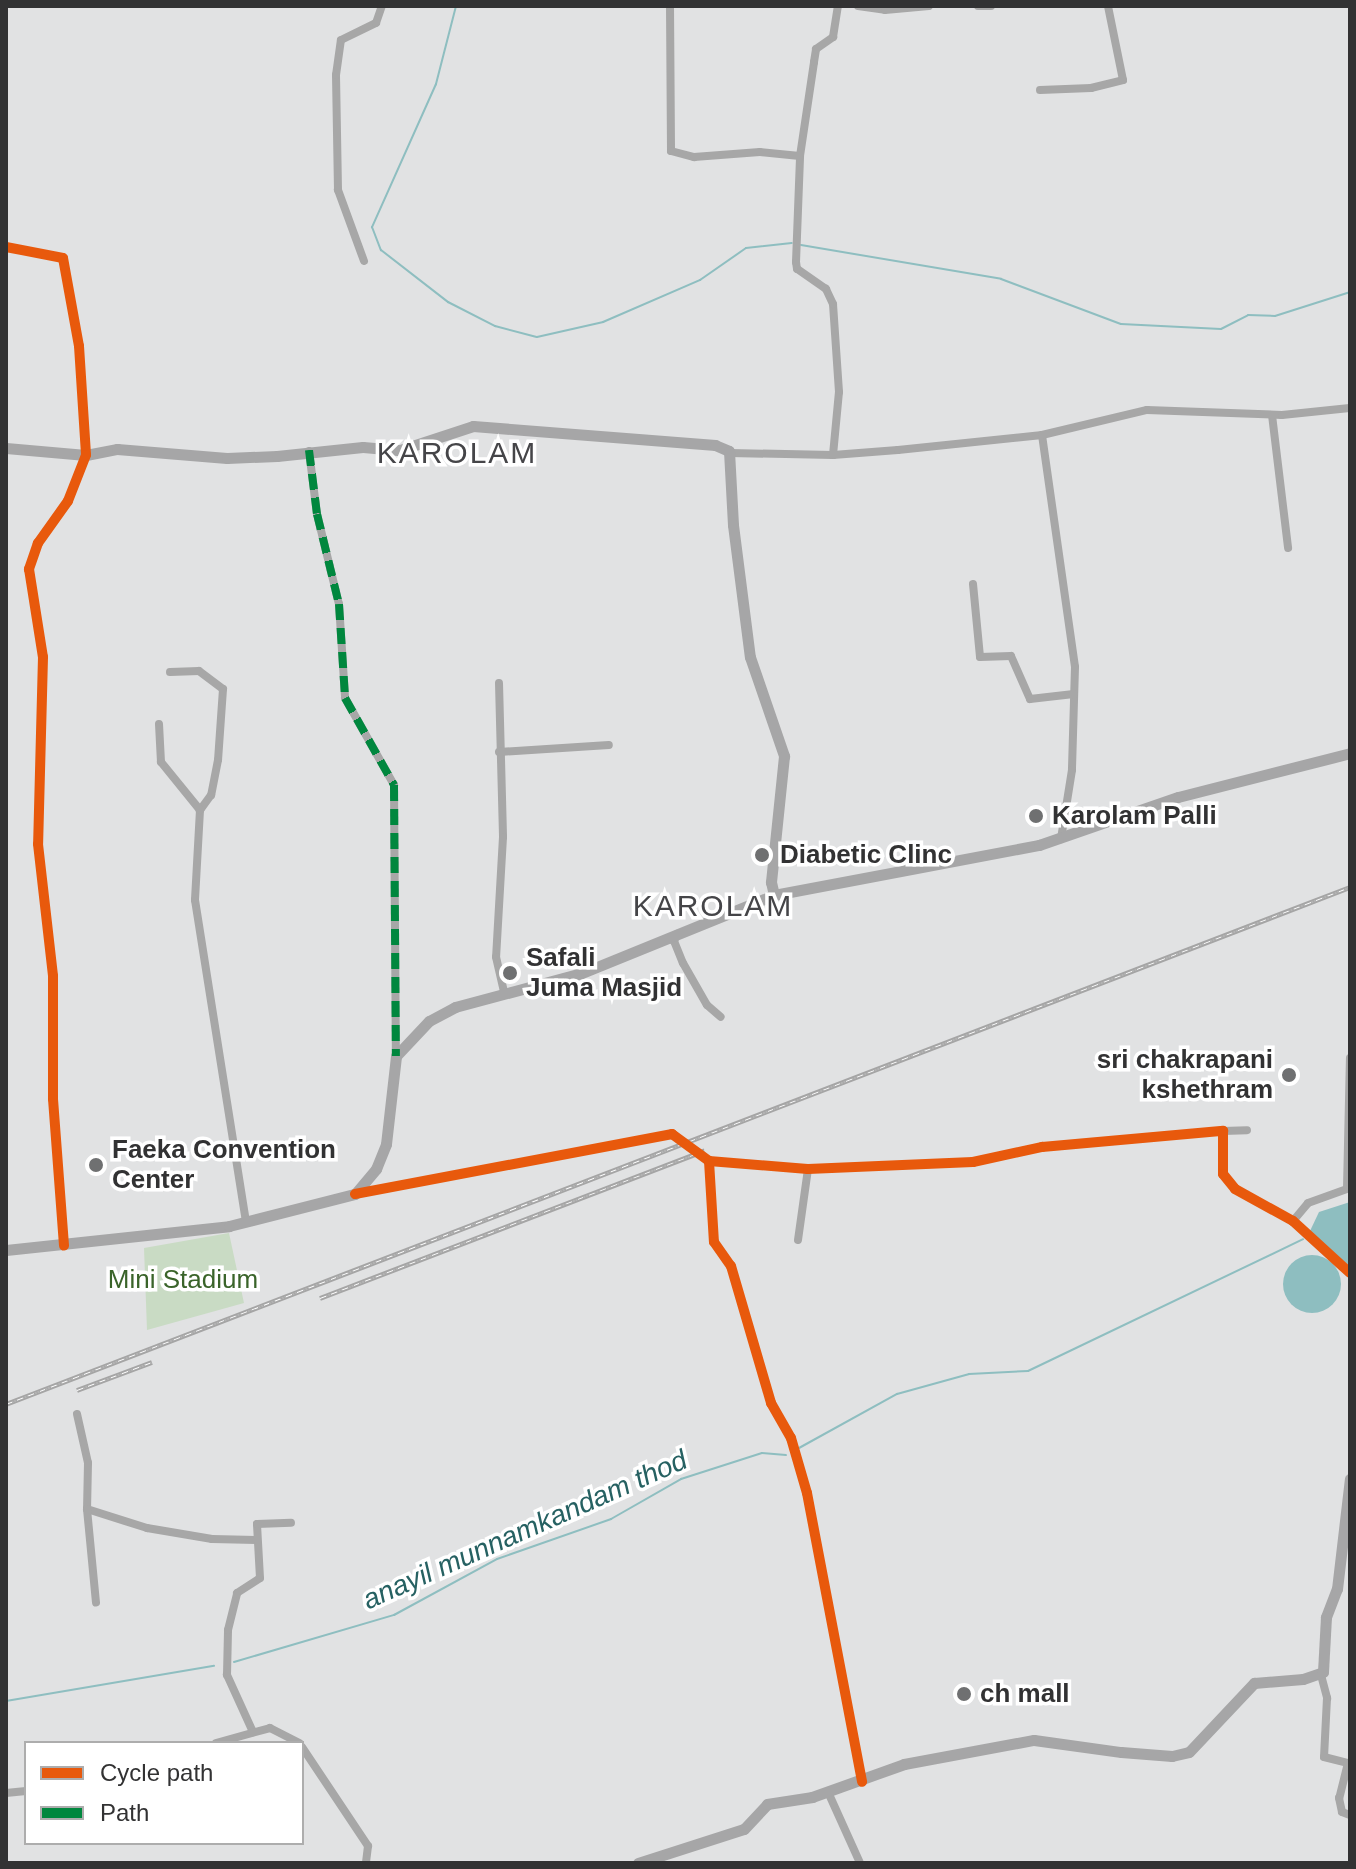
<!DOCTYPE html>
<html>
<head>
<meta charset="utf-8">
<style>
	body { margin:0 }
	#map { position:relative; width:1356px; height:1869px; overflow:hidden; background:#e1e2e3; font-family:Arial,sans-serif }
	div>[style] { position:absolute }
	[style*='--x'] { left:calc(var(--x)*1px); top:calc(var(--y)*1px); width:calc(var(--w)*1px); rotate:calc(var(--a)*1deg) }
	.green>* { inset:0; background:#c9dbc4 }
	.water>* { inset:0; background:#8ebec0 }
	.round { border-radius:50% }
	.stream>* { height:2px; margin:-1px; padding:0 1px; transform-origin:1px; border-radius:1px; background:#8ebec0 }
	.street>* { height:8px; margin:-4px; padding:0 4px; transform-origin:4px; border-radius:4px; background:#a7a7a7 }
	.secondary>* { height:11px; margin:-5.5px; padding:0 5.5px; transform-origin:5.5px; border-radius:5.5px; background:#a6a6a7 }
	.rail>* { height:5px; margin-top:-2.5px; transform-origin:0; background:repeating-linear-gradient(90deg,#fff 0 6px,#a5a5a5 0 12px); box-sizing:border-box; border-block:2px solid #a5a5a5 }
	.quiet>* { height:8px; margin-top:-4px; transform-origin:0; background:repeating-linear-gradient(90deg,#00873e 0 16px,transparent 0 24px) }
	.cycleway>* { height:10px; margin:-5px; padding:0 5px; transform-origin:5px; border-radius:5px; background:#e8590c }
	.dots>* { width:22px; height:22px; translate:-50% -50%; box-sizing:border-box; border:4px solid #fff; border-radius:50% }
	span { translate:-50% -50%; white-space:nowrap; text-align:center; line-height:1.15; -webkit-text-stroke:7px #fff; paint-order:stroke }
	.poi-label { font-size:26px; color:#323233; font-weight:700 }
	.left { translate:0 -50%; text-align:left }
	.right { translate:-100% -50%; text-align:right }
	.park-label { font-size:26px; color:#3a642a }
	.water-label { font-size:28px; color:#266162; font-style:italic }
	.quarter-label { font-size:30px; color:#454548; letter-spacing:2px }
	.frame { position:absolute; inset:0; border:8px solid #323233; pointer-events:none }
	.legend { position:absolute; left:24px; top:1741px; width:280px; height:104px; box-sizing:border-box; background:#fff; border:2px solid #adadad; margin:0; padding:10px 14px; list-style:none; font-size:24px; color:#323233 }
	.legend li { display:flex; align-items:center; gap:16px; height:40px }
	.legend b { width:40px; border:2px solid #adadad }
</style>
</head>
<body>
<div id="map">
	<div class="green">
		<div style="clip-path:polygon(229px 1233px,244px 1303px,147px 1330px,144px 1248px)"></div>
	</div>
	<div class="water">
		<div style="clip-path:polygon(1350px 1202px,1350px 1267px,1310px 1231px,1319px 1212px)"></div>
		<div class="round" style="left:1283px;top:1255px;width:58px;height:58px"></div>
	</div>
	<div class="stream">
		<div style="--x:456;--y:6;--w:81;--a:104.4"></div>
		<div style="--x:436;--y:84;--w:157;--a:114.1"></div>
		<div style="--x:372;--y:227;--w:25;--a:69"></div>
		<div style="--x:381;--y:250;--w:85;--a:37.8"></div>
		<div style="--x:448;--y:302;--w:53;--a:27.1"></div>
		<div style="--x:495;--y:326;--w:43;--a:14.7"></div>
		<div style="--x:537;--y:337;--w:68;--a:-12.8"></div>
		<div style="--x:603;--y:322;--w:106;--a:-23.4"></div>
		<div style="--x:700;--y:280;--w:56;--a:-34.8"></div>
		<div style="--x:746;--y:248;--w:46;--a:-6.2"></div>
		<div style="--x:801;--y:245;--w:203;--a:9.6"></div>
		<div style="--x:1001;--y:279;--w:128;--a:20.6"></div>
		<div style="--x:1121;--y:324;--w:100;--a:2.9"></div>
		<div style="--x:1221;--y:329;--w:30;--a:-27"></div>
		<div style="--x:1248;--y:315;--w:27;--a:2"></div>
		<div style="--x:1275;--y:316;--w:79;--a:-17.7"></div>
		<div style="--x:799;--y:1448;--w:112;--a:-28.9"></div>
		<div style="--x:897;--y:1394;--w:75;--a:-15.5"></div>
		<div style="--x:969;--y:1374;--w:59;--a:-2.9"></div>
		<div style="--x:1028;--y:1371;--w:305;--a:-25.6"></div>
		<div style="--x:234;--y:1662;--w:167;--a:-16.4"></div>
		<div style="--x:394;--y:1615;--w:117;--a:-28.5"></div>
		<div style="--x:497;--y:1559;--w:121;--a:-19.3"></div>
		<div style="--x:611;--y:1519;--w:81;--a:-29.7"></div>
		<div style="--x:681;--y:1479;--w:85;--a:-17.8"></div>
		<div style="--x:762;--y:1453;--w:24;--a:5"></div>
		<div style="--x:6;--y:1701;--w:211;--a:-9.6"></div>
	</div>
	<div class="street">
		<div style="--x:670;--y:6;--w:145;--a:89.6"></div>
		<div style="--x:671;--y:151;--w:24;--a:15"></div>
		<div style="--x:694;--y:157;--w:66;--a:-4.3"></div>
		<div style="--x:760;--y:152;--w:40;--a:5.7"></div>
		<div style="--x:858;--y:6;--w:27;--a:8"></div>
		<div style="--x:885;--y:10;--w:44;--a:-5.2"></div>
		<div style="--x:978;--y:6;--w:13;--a:0"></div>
		<div style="--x:1040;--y:90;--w:51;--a:-2.2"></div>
		<div style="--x:1091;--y:88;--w:33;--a:-14"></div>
		<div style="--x:1123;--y:80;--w:76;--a:-101.5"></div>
		<div style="--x:6;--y:247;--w:58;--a:10.9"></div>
		<div style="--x:63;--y:258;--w:89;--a:79.7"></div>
		<div style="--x:79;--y:346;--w:109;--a:86.3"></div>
		<div style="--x:86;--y:455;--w:49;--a:111.4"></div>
		<div style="--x:68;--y:501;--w:52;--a:125.5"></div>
		<div style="--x:38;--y:543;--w:28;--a:109"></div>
		<div style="--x:29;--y:569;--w:89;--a:81"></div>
		<div style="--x:43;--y:657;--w:187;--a:91.5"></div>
		<div style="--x:38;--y:844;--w:133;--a:83.5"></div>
		<div style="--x:53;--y:976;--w:123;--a:90"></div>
		<div style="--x:53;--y:1099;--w:147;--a:85.7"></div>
		<div style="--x:364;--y:261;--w:76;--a:-110.1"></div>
		<div style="--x:338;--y:190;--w:115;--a:-91"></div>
		<div style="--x:336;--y:75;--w:35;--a:-82"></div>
		<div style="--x:341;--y:40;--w:39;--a:-26"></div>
		<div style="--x:376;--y:23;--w:18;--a:-71"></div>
		<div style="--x:1272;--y:415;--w:134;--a:83.1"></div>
		<div style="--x:1042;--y:435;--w:234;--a:81.9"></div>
		<div style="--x:1075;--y:667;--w:103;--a:91.7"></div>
		<div style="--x:1072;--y:770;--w:70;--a:99.1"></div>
		<div style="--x:309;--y:451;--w:64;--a:82.8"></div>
		<div style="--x:317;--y:514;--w:93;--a:76.3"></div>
		<div style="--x:339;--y:604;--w:94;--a:86.3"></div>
		<div style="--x:345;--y:698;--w:100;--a:60.6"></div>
		<div style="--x:394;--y:785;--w:270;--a:89.6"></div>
		<div style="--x:730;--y:453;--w:103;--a:1.1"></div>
		<div style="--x:833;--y:455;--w:65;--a:-4.4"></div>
		<div style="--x:898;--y:450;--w:145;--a:-5.9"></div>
		<div style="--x:1042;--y:435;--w:108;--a:-13.4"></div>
		<div style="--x:1147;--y:410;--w:135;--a:2.1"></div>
		<div style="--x:1282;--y:415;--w:68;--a:-5.9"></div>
		<div style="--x:833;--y:455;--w:63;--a:-84.6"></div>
		<div style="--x:839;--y:392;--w:88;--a:-93.9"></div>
		<div style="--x:833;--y:304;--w:17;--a:-115"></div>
		<div style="--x:826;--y:289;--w:35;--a:-145"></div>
		<div style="--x:797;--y:269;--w:7;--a:-98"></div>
		<div style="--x:796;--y:262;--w:106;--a:-87.8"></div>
		<div style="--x:800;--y:156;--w:95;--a:-81.5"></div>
		<div style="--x:814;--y:62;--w:13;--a:-81"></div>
		<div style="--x:816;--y:49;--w:21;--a:-35"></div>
		<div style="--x:833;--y:37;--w:31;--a:-81"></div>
		<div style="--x:973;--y:584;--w:73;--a:84.5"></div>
		<div style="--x:980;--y:657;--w:31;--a:-2"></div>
		<div style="--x:1011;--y:656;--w:47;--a:66.2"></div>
		<div style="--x:1030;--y:699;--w:44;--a:-6.5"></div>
		<div style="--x:170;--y:672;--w:29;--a:-2"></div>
		<div style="--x:199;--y:671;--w:30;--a:37"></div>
		<div style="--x:223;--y:689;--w:71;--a:94"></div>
		<div style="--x:218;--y:760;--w:36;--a:101"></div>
		<div style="--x:211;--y:795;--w:19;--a:126"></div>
		<div style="--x:200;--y:810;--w:90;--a:93.2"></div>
		<div style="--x:195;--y:900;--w:326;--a:81"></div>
		<div style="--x:499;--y:683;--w:154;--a:88.5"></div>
		<div style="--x:503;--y:837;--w:120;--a:93.3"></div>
		<div style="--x:496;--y:957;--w:37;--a:77"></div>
		<div style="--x:159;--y:724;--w:38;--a:87"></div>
		<div style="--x:161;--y:762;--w:62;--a:50.9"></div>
		<div style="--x:499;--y:752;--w:110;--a:-3.6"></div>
		<div style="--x:677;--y:934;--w:8;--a:113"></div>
		<div style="--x:674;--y:941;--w:24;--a:68"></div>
		<div style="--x:683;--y:963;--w:48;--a:60.3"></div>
		<div style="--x:707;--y:1005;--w:18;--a:41"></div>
		<div style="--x:1223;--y:1131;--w:24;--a:-2"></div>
		<div style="--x:709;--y:1161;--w:81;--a:86.5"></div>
		<div style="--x:714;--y:1242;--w:29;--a:55"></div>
		<div style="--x:731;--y:1266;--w:143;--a:73.7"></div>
		<div style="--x:771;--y:1403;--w:40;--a:60.3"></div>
		<div style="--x:791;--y:1438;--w:57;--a:73.8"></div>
		<div style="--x:807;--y:1493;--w:294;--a:79.2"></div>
		<div style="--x:1347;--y:1188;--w:130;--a:-88.7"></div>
		<div style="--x:355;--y:1194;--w:323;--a:-10.7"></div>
		<div style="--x:672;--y:1134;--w:46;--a:36.1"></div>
		<div style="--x:709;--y:1161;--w:99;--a:4.6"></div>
		<div style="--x:808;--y:1169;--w:165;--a:-2.4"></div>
		<div style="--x:973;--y:1162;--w:71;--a:-12.3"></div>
		<div style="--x:1042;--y:1147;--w:182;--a:-5.1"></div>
		<div style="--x:1223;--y:1131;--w:43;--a:90"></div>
		<div style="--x:1223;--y:1174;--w:19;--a:51"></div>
		<div style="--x:1235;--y:1189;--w:66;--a:28.9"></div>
		<div style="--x:1293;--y:1221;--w:77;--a:42.4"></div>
		<div style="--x:1293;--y:1221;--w:23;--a:-50"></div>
		<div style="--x:1308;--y:1203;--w:45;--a:-19.7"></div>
		<div style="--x:798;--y:1240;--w:72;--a:-82"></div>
		<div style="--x:77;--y:1414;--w:50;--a:77.3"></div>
		<div style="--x:88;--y:1463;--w:46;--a:91.2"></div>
		<div style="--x:87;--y:1509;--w:63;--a:17.6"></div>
		<div style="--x:147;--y:1528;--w:66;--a:9.6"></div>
		<div style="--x:212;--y:1539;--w:44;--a:1.3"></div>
		<div style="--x:87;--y:1509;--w:94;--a:84.5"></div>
		<div style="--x:1321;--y:1675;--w:24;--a:75"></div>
		<div style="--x:1327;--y:1698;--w:59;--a:92.9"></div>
		<div style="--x:1324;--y:1757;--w:25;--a:14"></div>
		<div style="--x:1348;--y:1763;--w:36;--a:104"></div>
		<div style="--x:1339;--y:1798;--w:14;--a:78"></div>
		<div style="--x:1342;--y:1812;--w:9;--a:21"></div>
		<div style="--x:253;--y:1732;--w:63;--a:-114.5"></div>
		<div style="--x:227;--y:1675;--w:45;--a:-88.7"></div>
		<div style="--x:228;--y:1630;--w:38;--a:-76"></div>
		<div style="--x:237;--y:1593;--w:27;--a:-33"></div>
		<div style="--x:260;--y:1578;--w:54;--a:-93.2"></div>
		<div style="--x:257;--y:1524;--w:34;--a:-2"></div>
		<div style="--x:216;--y:1743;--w:56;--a:-15.5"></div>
		<div style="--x:270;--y:1728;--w:33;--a:27"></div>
		<div style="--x:302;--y:1747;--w:119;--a:56.3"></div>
		<div style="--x:368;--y:1846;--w:17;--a:97"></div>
		<div style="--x:828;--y:1792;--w:78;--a:65.7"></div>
		<div style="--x:6;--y:1793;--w:20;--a:-6"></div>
	</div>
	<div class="secondary">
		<div style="--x:6;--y:448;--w:80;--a:5"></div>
		<div style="--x:86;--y:455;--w:32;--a:-11"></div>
		<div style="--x:117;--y:449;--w:110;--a:4.7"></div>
		<div style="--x:227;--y:458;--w:50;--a:-2.3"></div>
		<div style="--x:277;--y:456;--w:86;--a:-6"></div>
		<div style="--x:363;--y:447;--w:37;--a:5"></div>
		<div style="--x:400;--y:450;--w:77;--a:-18.2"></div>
		<div style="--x:473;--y:426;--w:243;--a:4.5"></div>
		<div style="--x:715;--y:445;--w:15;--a:23"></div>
		<div style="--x:729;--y:451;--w:74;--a:86.9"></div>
		<div style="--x:733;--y:525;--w:133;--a:82.7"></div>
		<div style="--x:750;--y:657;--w:105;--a:71"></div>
		<div style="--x:784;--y:756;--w:127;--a:95.9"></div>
		<div style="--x:771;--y:882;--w:13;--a:77"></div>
		<div style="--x:6;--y:1250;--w:224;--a:-6.1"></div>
		<div style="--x:229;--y:1226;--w:130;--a:-14.3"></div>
		<div style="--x:355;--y:1194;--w:33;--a:-50"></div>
		<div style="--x:376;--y:1169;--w:27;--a:-68"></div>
		<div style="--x:386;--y:1144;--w:89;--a:-83.5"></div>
		<div style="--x:396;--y:1056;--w:48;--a:-46.7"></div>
		<div style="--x:429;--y:1021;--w:30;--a:-28"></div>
		<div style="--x:455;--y:1007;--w:131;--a:-15"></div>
		<div style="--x:582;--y:973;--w:207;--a:-22.1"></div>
		<div style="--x:774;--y:895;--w:270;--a:-10.7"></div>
		<div style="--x:1039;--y:845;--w:147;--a:-19.1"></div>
		<div style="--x:1178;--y:797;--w:178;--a:-14.3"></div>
		<div style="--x:638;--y:1863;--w:111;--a:-17.8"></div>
		<div style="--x:744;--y:1829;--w:34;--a:-47"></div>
		<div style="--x:767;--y:1804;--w:46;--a:-8.8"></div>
		<div style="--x:812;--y:1797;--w:98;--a:-19.7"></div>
		<div style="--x:904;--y:1764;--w:132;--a:-10.5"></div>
		<div style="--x:1034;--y:1740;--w:88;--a:7.9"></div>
		<div style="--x:1121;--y:1752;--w:51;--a:4.5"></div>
		<div style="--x:1172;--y:1756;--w:17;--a:-13"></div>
		<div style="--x:1189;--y:1752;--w:95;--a:-46.7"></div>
		<div style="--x:1254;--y:1683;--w:49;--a:-4.7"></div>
		<div style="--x:1303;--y:1679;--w:21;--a:-19"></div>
		<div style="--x:1323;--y:1672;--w:55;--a:-86.9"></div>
		<div style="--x:1326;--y:1617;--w:30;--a:-69"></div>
		<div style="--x:1337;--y:1589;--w:111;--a:-83.3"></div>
	</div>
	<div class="rail">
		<div style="--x:320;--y:1298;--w:412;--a:-21"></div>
		<div style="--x:77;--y:1390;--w:80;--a:-20.5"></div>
		<div style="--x:6;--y:1404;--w:1440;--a:-21.04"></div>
	</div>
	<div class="quiet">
		<div style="--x:309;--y:450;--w:64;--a:82.9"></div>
		<div style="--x:317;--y:514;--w:93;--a:76.3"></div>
		<div style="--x:339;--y:604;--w:94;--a:86.3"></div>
		<div style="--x:345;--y:698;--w:100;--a:60.6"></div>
		<div style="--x:394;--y:785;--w:271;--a:89.6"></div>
	</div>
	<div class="cycleway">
		<div style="--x:6;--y:247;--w:58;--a:10.9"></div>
		<div style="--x:63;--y:258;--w:89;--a:79.7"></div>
		<div style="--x:79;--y:346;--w:109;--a:86.3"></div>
		<div style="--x:86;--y:455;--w:49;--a:111.4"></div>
		<div style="--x:68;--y:501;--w:52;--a:125.5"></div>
		<div style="--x:38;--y:543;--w:28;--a:109"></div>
		<div style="--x:29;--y:569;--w:89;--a:81"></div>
		<div style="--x:43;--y:657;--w:187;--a:91.5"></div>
		<div style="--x:38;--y:844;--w:133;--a:83.5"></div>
		<div style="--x:53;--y:976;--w:123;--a:90"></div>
		<div style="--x:53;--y:1099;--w:147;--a:85.7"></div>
		<div style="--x:709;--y:1161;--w:81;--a:86.5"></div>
		<div style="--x:714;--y:1242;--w:29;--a:55"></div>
		<div style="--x:731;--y:1266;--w:143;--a:73.7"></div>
		<div style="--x:771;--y:1403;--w:40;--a:60.3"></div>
		<div style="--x:791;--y:1438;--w:57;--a:73.8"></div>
		<div style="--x:807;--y:1493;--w:294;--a:79.2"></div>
		<div style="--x:355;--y:1194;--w:323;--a:-10.7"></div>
		<div style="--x:672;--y:1134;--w:46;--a:36.1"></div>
		<div style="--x:709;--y:1161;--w:99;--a:4.6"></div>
		<div style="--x:808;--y:1169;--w:165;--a:-2.4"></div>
		<div style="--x:973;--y:1162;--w:71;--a:-12.3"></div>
		<div style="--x:1042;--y:1147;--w:182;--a:-5.1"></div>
		<div style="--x:1223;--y:1131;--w:43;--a:90"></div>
		<div style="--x:1223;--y:1174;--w:19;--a:51"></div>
		<div style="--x:1235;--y:1189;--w:66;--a:28.9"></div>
		<div style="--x:1293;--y:1221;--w:77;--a:42.4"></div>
	</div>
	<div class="dots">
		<div style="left:1036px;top:816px;background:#6f7071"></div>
		<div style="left:762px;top:855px;background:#6f7071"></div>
		<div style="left:510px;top:973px;background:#6f7071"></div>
		<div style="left:1289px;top:1075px;background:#6f7071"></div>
		<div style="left:96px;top:1165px;background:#6f7071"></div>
		<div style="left:964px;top:1694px;background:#6f7071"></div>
	</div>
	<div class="poi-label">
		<span class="left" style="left:1052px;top:816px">Karolam Palli</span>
		<span class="left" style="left:780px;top:855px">Diabetic Clinc</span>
		<span class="left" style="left:526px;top:973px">Safali<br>Juma Masjid</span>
		<span class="right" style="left:1273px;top:1075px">sri chakrapani<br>kshethram</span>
		<span class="left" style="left:112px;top:1165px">Faeka Convention<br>Center</span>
		<span class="left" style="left:980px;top:1694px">ch mall</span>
	</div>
	<div class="park-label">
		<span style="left:183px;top:1280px">Mini Stadium</span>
	</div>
	<div class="water-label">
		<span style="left:525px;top:1530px;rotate:-24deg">anayil munnamkandam thod</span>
	</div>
	<div class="quarter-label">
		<span style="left:457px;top:453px">KAROLAM</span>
		<span style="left:713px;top:906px">KAROLAM</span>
	</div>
	<div class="frame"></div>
	<ul class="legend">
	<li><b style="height:10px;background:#e8590c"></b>Cycle path</li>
	<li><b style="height:10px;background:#00873e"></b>Path</li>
	</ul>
</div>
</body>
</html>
